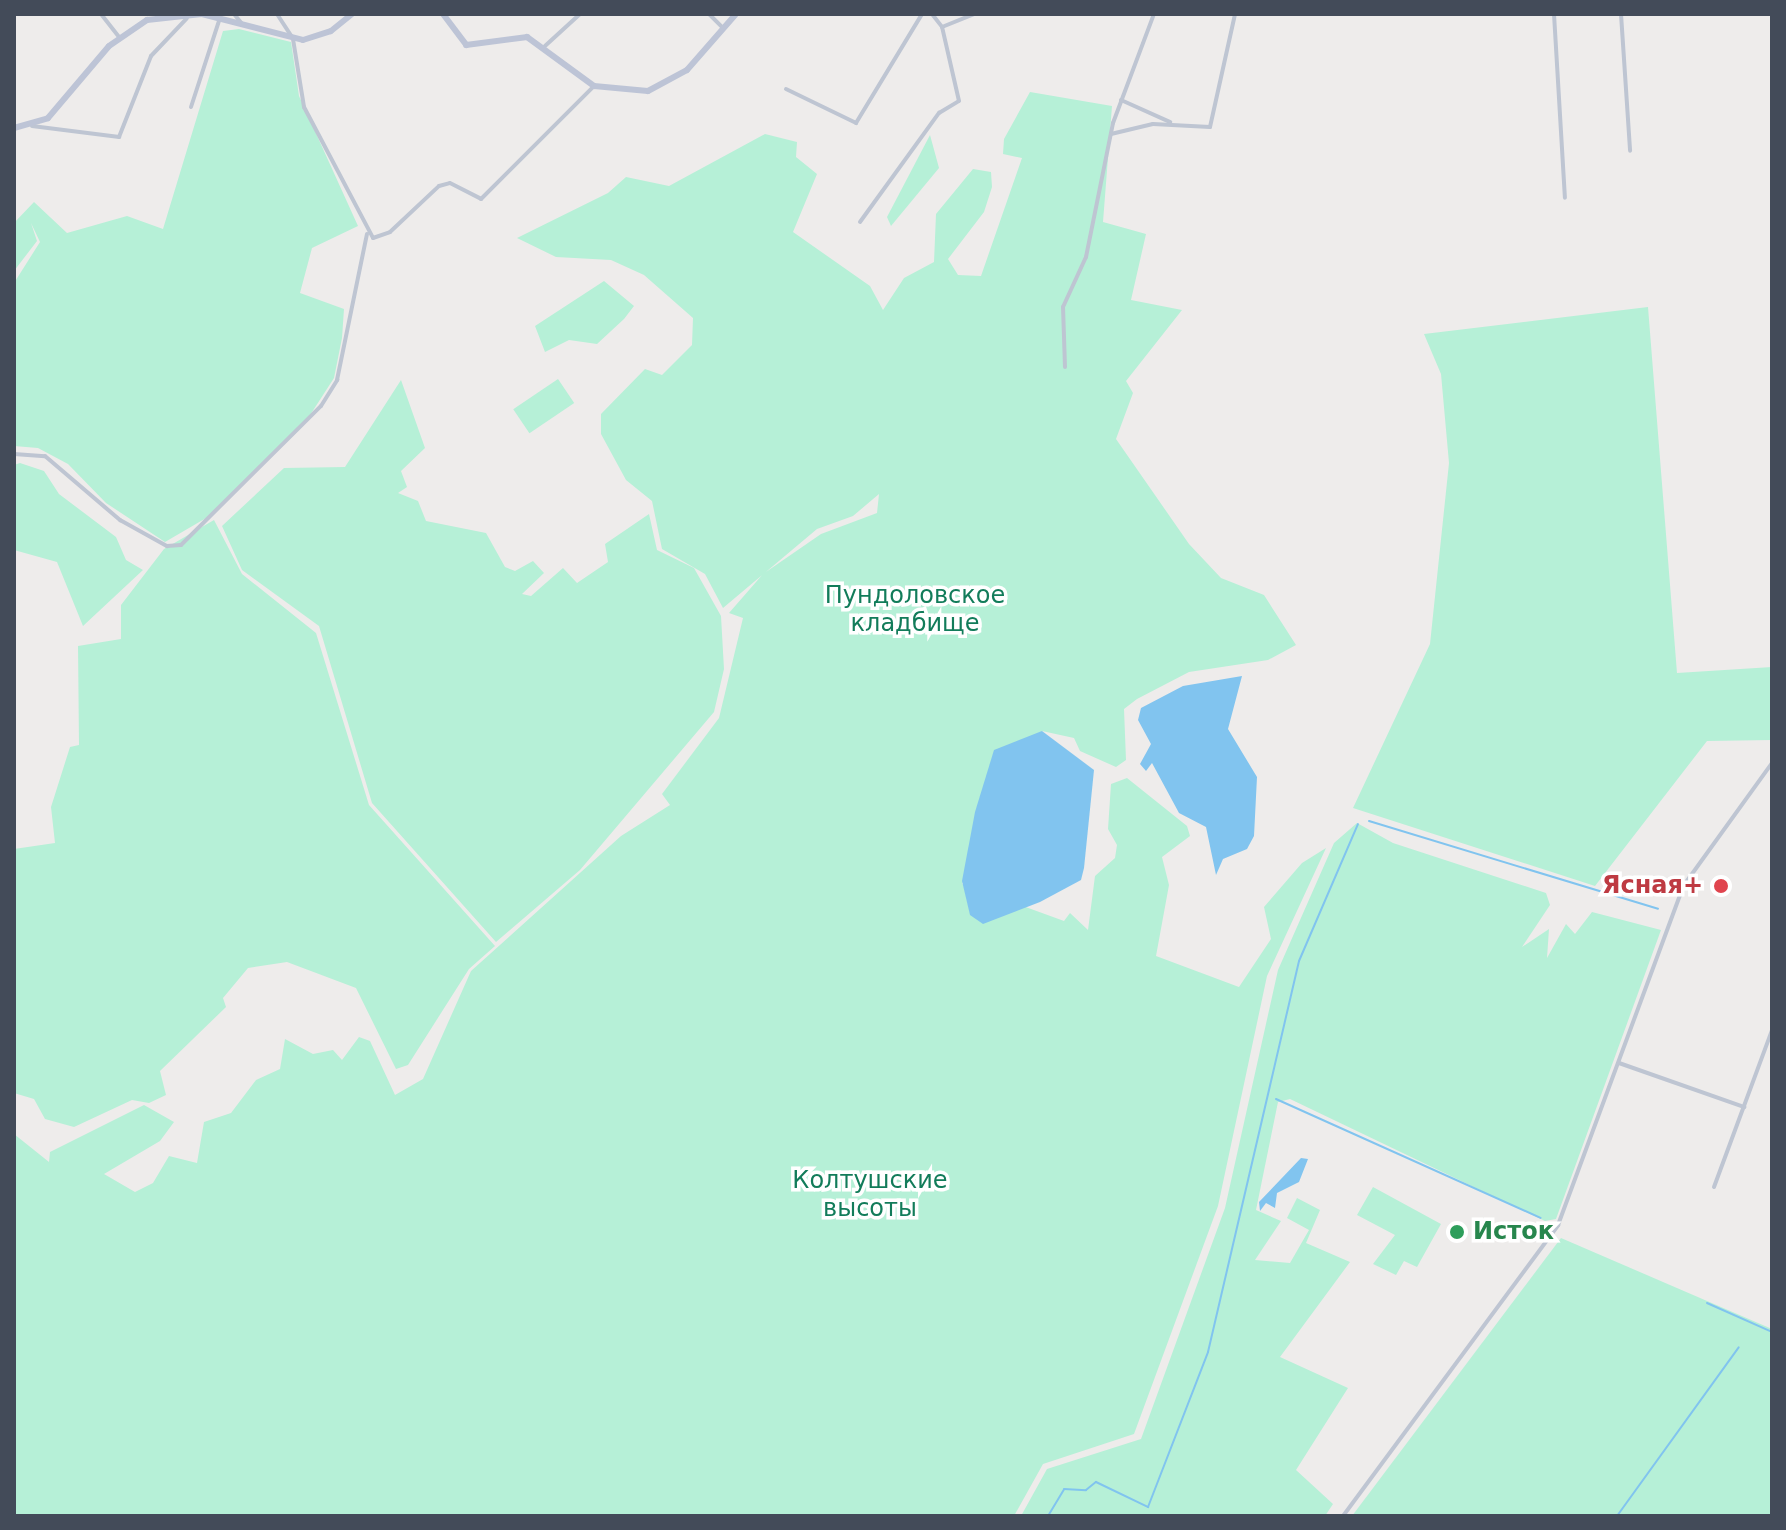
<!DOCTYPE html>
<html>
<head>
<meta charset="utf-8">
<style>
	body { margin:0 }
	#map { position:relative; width:1786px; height:1530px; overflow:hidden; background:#eeeceb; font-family:"DejaVu Sans",sans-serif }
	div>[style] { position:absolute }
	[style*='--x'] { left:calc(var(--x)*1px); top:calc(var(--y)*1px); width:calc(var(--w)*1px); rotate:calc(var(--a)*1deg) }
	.green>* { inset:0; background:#b6f0d7; transform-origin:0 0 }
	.water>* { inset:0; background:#81c4ef }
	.stream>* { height:2px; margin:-1px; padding:0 1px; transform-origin:1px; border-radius:1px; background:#81c4ef }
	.street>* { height:4px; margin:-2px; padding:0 2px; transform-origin:2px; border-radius:2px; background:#bec5d2 }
	.secondary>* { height:6px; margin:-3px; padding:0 3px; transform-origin:3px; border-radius:3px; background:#bdc4d6 }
	.dots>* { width:22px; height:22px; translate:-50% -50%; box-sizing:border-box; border:4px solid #fff; border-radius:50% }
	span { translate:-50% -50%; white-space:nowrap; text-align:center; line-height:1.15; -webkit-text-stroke:7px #fff; paint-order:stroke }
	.park-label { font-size:24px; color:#127c5a }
	.health-label { font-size:24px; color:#be3a42; font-weight:700 }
	.right { translate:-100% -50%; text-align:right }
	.leisure-label { font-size:24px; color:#27864d; font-weight:700 }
	.left { translate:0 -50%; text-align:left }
	.frame { position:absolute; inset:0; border:16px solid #434b59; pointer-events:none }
</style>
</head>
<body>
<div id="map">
	<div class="green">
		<div style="clip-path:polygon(239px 29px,291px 42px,299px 96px,358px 226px,312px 248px,300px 293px,344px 309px,342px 338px,334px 378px,303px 426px,213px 514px,165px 542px,106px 503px,68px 464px,38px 448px,14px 446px,14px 283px,40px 242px,31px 223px,37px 241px,14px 271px,14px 223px,34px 202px,67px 233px,127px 216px,163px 229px,223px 31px)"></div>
		<div style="clip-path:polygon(1030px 92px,1112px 106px,1103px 222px,1146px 234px,1131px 300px,1182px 310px,1126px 381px,1133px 393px,1116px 439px,1189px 544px,1221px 578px,1264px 595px,1296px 645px,1268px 660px,1189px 672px,1137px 699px,1124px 709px,1126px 760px,1116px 767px,1080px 751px,1074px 738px,1042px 731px,962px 884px,1064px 921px,1070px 913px,1088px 930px,1095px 876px,1115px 858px,1117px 845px,1108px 829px,1111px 784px,1127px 778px,1187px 826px,1190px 836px,1162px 857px,1169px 885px,1156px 956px,1239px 987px,1271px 939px,1264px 907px,1302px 863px,1326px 848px,1267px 976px,1218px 1206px,1134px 1434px,1043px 1464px,1014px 1516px,14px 1516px,14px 1134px,49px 1162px,50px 1152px,144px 1105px,174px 1122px,160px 1141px,104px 1174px,135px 1192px,153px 1183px,169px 1156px,197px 1163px,204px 1122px,231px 1113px,256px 1080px,280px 1069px,285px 1039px,313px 1054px,333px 1050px,342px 1060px,359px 1037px,370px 1041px,395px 1095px,423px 1079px,471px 971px,621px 836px,670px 805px,662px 794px,719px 718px,743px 618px,729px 613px,763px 574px,821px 534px,877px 513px,879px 494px,853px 516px,817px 529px,723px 608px,705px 574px,662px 549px,652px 501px,626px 480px,601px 434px,601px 414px,645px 369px,662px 375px,692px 345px,693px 318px,644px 275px,611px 260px,556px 257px,517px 238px,608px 193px,626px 177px,669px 186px,765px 134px,797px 142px,796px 157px,817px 174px,793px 232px,870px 286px,883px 310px,904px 278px,934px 262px,936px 214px,973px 169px,991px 172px,992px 187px,984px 212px,948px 259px,958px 275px,981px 276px,1022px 158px,1003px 154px,1004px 139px)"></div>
		<div style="clip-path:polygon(930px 135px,939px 168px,891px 226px,887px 217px)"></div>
		<div style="clip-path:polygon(604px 281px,634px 306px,624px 319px,597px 344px,569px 340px,545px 352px,535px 326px)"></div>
		<div style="clip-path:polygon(1648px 307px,1677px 673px,1772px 667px,1772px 740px,1707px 741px,1595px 886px,1353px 808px,1430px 644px,1449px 463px,1441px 374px,1424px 334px)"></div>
		<div style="left:558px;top:379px;width:29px;height:54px;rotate:56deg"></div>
		<div style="clip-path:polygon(401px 380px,425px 448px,401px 471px,407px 487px,398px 493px,418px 501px,426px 521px,486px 533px,505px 567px,515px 571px,533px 561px,544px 573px,522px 594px,531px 596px,563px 568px,577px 583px,608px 562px,605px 544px,649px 514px,657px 550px,694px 568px,721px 616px,724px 669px,714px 712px,580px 870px,496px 942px,372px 803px,319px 626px,242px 570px,222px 526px,284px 468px,345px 467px)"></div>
		<div style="clip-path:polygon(20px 463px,44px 471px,59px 494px,116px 537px,126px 560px,143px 570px,83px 626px,57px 562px,14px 550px,14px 465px)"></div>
		<div style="clip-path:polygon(214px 520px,242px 574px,316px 633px,369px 805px,495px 946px,469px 969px,408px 1065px,396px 1069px,356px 988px,287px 962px,248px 968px,223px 998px,226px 1007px,160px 1071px,166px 1095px,149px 1103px,132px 1100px,74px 1127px,45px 1119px,34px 1099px,14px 1093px,14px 849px,55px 843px,51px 807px,70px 747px,79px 745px,78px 646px,121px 639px,121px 605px,164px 549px)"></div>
		<div style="clip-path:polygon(1357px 823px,1393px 843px,1546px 893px,1550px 905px,1522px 947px,1549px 929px,1547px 958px,1566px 924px,1575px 934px,1592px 912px,1661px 930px,1556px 1219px,1545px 1221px,1290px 1099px,1278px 1102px,1256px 1210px,1281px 1221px,1255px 1260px,1290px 1263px,1309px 1230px,1287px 1218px,1297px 1198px,1320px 1210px,1306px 1243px,1350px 1262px,1280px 1357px,1348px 1388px,1296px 1470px,1333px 1504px,1325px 1516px,1021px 1516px,1047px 1469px,1141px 1439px,1225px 1208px,1278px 970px,1334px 843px)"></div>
		<div style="clip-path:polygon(1373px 1187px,1441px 1224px,1417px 1267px,1404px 1261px,1396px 1275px,1373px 1264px,1395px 1235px,1357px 1215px)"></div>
		<div style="clip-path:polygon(1561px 1238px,1772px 1329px,1772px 1516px,1352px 1516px)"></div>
	</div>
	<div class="water">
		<div style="clip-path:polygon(1242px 676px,1228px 729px,1257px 777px,1254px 836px,1247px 849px,1223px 859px,1216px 875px,1206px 827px,1179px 813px,1152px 763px,1146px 771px,1140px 764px,1151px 744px,1138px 720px,1141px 708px,1183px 686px)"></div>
		<div style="clip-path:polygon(1042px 731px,1094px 770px,1084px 868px,1081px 880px,1040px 902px,983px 924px,970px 915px,962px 881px,975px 812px,994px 750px)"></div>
		<div style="clip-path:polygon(1301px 1158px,1308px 1159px,1299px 1182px,1277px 1193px,1275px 1208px,1266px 1203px,1260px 1211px,1259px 1202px)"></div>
	</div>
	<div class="stream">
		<div style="--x:1369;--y:821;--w:302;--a:16.9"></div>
		<div style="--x:1276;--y:1099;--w:290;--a:24.2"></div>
		<div style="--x:1707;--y:1303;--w:71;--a:24"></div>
		<div style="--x:1048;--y:1516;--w:31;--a:-59"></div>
		<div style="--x:1064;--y:1489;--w:22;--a:3"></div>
		<div style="--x:1086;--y:1490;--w:13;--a:-39"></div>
		<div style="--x:1096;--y:1482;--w:58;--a:25.7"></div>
		<div style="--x:1148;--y:1507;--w:166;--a:-68.8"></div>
		<div style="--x:1208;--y:1352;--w:401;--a:-76.9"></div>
		<div style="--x:1299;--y:961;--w:149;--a:-66.7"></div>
		<div style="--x:1617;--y:1516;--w:208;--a:-54.2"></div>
	</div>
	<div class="street">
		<div style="--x:101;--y:14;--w:29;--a:52"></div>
		<div style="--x:234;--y:14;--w:13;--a:51"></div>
		<div style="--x:277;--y:14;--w:30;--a:57"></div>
		<div style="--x:293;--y:39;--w:69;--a:80.8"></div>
		<div style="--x:304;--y:107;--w:148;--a:62.2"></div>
		<div style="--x:373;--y:238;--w:18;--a:-19"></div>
		<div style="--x:390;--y:232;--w:67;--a:-43.2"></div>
		<div style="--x:439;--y:186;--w:11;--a:-15"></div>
		<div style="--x:450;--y:183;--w:35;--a:27"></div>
		<div style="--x:481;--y:199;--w:160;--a:-45"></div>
		<div style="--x:709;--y:14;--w:20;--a:45"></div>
		<div style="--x:932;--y:14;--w:16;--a:52"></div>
		<div style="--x:942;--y:27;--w:35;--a:-22"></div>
		<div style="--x:1554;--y:14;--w:184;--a:86.6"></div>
		<div style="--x:1621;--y:14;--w:137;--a:86.2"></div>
		<div style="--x:545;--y:46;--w:47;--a:-42.4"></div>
		<div style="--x:786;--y:89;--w:78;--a:25.9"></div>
		<div style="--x:856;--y:123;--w:127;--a:-58.8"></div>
		<div style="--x:1121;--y:100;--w:54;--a:24.2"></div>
		<div style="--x:191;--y:107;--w:94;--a:-72"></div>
		<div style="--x:32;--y:126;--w:88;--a:7.2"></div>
		<div style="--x:119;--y:137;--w:87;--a:-68.4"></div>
		<div style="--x:151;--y:56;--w:52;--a:-46.5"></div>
		<div style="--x:1111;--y:134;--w:43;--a:-13.4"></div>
		<div style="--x:1153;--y:124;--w:57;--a:3"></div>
		<div style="--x:1210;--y:127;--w:116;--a:-77.5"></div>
		<div style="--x:860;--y:222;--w:135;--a:-54.1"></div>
		<div style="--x:939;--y:113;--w:23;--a:-31"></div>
		<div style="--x:959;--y:101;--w:76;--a:-102.9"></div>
		<div style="--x:1065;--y:367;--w:60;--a:-91.9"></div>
		<div style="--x:1063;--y:307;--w:55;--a:-65.3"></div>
		<div style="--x:1086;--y:257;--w:137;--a:-78.6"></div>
		<div style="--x:1113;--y:123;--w:116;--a:-69.4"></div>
		<div style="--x:14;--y:454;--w:31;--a:4"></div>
		<div style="--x:45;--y:456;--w:99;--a:40.5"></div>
		<div style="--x:120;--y:520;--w:54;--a:29"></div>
		<div style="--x:167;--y:546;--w:14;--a:-4"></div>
		<div style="--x:181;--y:545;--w:197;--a:-44.8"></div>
		<div style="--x:321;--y:406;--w:31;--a:-58"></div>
		<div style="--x:337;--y:380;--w:149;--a:-78.4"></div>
		<div style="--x:1619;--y:1063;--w:133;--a:19.4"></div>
		<div style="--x:1714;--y:1187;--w:167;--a:-69.7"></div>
		<div style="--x:1343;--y:1516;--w:362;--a:-53.5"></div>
		<div style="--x:1558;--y:1225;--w:363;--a:-69.7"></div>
		<div style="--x:1684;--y:885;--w:150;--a:-54.2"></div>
	</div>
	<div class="secondary">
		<div style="--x:443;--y:14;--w:39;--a:53"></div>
		<div style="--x:466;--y:45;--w:62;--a:-7.5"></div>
		<div style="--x:527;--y:37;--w:83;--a:36.2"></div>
		<div style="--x:594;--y:86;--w:54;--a:5.3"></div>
		<div style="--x:648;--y:91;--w:44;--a:-28.3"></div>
		<div style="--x:687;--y:70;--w:74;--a:-48.8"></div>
		<div style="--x:14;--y:128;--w:35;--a:-16"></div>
		<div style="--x:48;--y:118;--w:94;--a:-49.7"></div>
		<div style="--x:109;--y:46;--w:46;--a:-34.4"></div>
		<div style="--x:147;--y:20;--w:55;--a:-6.2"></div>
		<div style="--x:202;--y:14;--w:104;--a:14.4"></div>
		<div style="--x:303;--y:40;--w:29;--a:-18"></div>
		<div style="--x:331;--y:31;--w:27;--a:-39"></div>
	</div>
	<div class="dots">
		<div style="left:1721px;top:886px;background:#e0444e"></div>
		<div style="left:1457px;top:1232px;background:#2e9e5b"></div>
	</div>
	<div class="park-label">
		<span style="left:915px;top:610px">Пундоловское<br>кладбище</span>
		<span style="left:870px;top:1195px">Колтушские<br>высоты</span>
	</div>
	<div class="health-label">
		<span class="right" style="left:1703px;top:886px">Ясная+</span>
	</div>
	<div class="leisure-label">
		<span class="left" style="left:1473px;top:1232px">Исток</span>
	</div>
	<div class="frame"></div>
</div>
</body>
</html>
